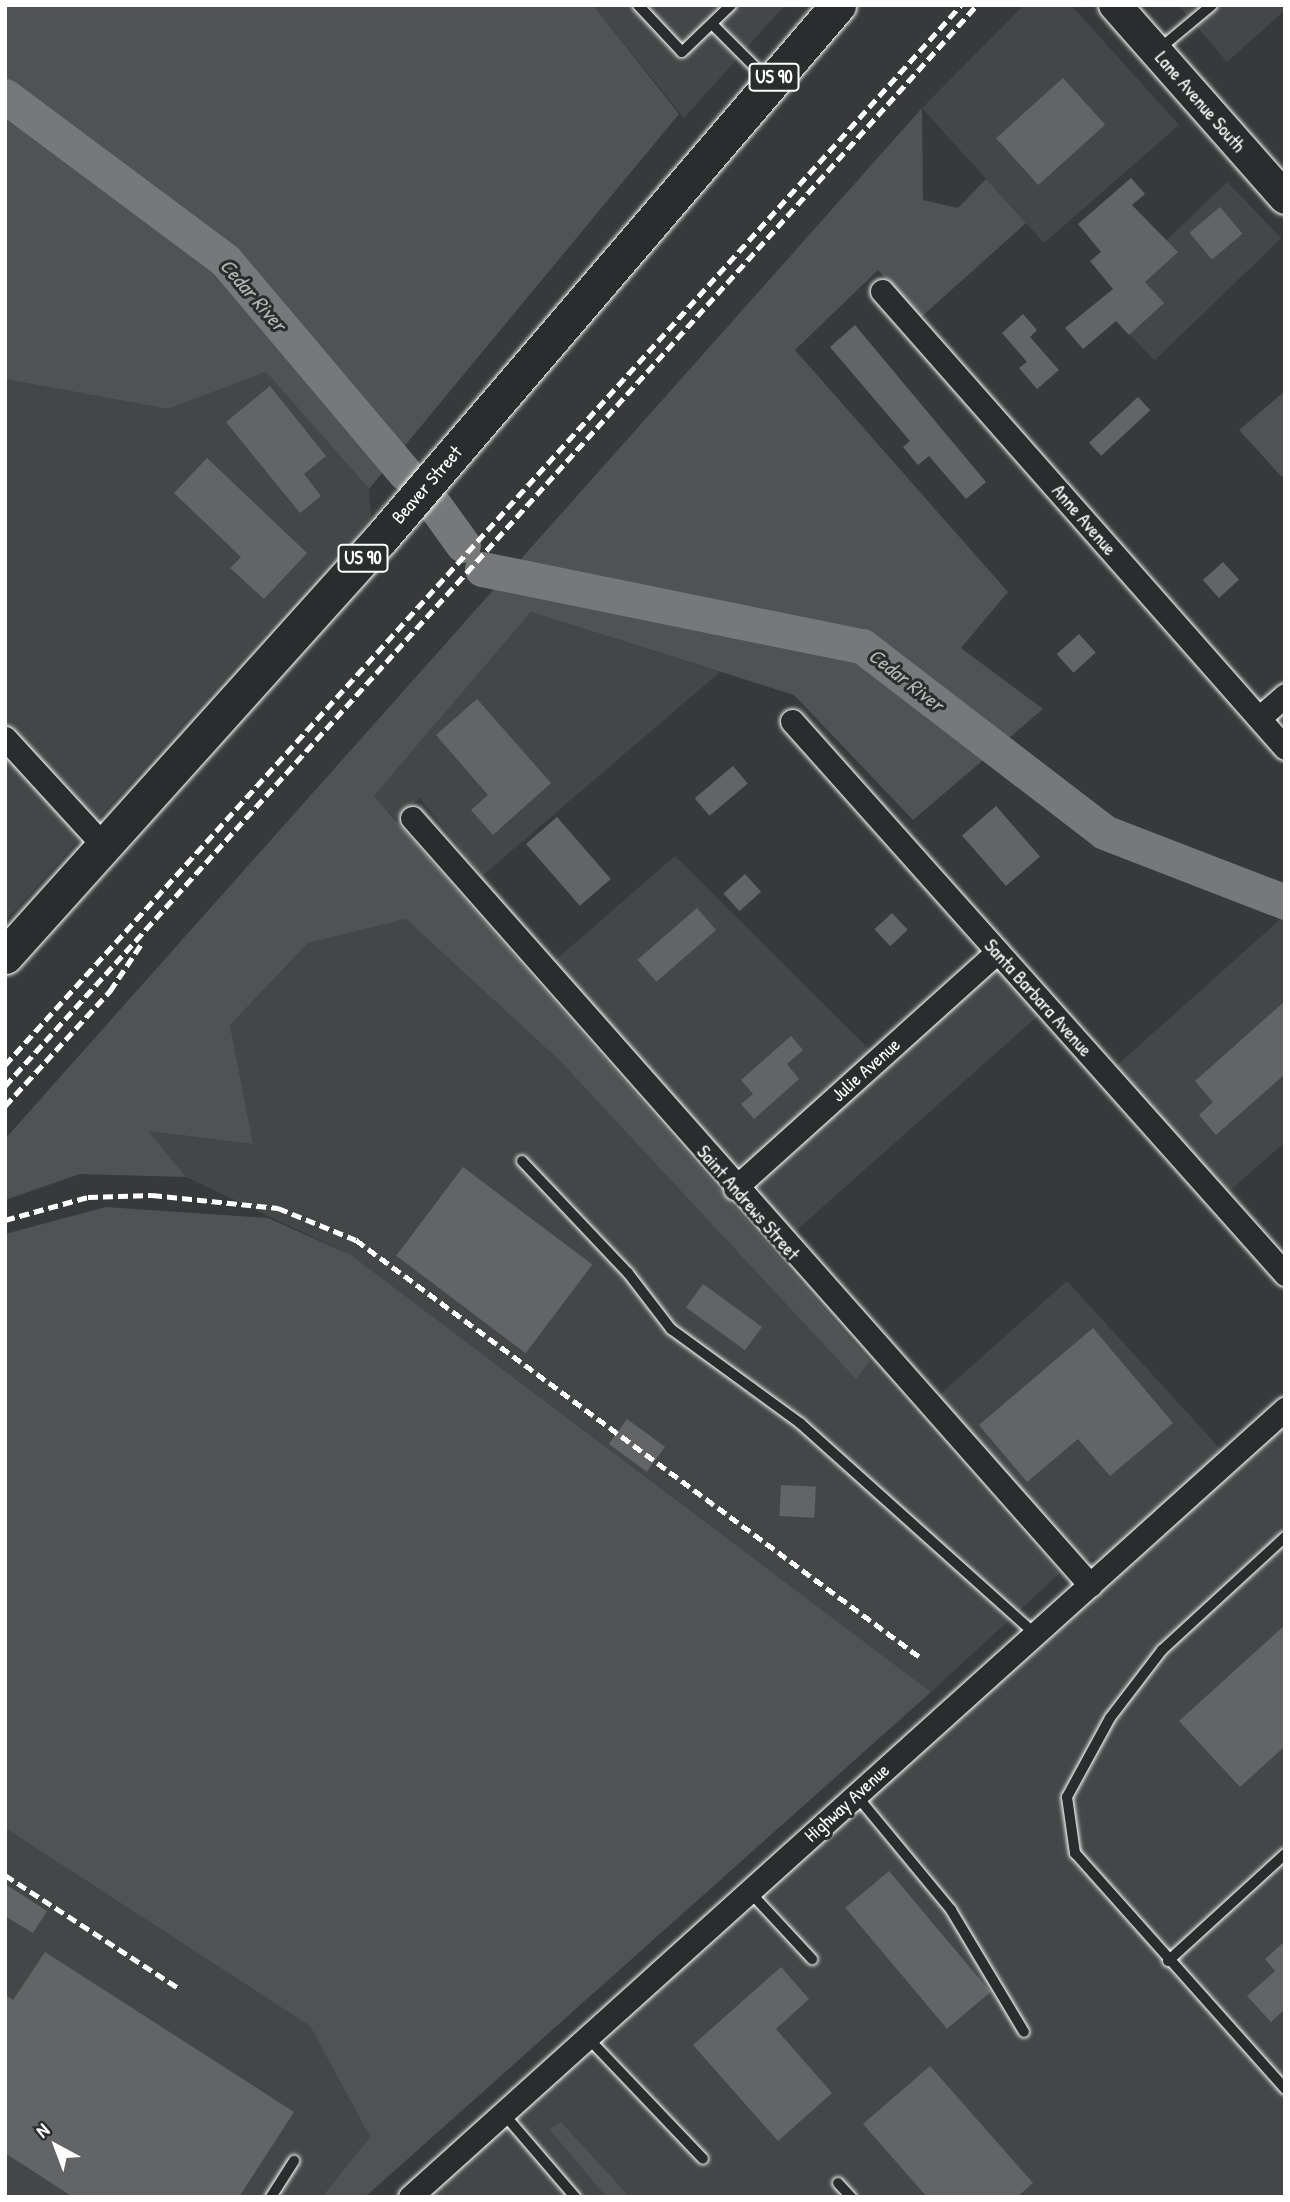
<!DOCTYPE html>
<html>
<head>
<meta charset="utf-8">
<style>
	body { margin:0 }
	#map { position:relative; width:1290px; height:2202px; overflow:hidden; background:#373a3b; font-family:"Patrick Hand",sans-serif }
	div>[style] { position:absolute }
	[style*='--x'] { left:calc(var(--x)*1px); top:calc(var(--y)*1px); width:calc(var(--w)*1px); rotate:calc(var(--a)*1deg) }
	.built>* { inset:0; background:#444748; transform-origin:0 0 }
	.green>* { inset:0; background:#505354 }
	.river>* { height:35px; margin:-17.5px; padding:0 17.5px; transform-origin:17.5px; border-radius:17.5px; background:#767879 }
	.building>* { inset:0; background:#636465; transform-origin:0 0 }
	.roads { filter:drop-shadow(0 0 2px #fff) drop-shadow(0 0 2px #fff) }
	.service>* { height:10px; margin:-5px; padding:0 5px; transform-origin:5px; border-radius:5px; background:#2a2d2e }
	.minor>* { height:23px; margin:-11.5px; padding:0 11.5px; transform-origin:11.5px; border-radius:11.5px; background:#2a2d2e }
	.secondary>* { height:32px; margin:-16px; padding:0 16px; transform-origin:16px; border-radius:16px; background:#2a2d2e }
	.primary>* { height:35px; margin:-17.5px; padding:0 17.5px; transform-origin:17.5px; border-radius:17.5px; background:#2a2d2e }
	.rail>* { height:5px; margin-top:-2.5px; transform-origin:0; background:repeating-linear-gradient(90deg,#fff 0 10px,transparent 0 15px) }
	span { translate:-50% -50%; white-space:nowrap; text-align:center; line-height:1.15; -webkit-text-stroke:6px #2a2d2e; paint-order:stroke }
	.shield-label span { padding:2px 5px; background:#2a2d2e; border:2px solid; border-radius:5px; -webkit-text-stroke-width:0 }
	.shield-label { font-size:18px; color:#fff; font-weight:700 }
	.street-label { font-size:19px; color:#fff }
	.water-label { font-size:21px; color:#b4b5b5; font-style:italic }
	.frame { position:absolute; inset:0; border:7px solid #fff; pointer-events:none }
	.north { position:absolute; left:21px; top:2111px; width:70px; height:70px; -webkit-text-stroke:5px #2a2d2e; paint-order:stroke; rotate:319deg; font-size:19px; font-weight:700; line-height:28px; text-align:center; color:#fff }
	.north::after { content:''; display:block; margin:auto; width:24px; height:32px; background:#fff; clip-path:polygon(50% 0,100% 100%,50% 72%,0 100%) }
</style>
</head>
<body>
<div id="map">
	<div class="built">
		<div style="clip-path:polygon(593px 5px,785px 5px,684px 118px)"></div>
		<div style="clip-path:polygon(1024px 5px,1071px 5px,1179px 125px,1044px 243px,922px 108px)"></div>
		<div style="clip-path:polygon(1178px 5px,1285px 5px,1285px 10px,1227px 62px)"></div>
		<div style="left:1227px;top:182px;width:78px;height:176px;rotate:46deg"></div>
		<div style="clip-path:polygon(266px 372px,369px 489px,371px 517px,5px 921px,5px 379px,168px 409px)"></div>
		<div style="clip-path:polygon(531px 612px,720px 672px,482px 876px,420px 798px,395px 819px,374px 796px)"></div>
		<div style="clip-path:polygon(675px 856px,873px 1053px,746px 1165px,726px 1164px,552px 963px)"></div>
		<div style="clip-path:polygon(1285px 915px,1285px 1142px,1225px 1195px,1113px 1069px)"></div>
		<div style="clip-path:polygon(406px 919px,560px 1061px,856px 1378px,870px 1361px,1059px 1574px,931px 1692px,351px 1255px,186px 1177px,147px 1131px,253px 1144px,230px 1025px,308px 943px)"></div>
		<div style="clip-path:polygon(1002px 970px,1041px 1013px,790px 1236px,758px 1200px,762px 1174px,984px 973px)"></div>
		<div style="clip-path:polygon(1067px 1281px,1223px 1452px,1109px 1555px,1087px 1559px,1073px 1553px,934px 1400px)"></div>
		<div style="clip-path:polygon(1285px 1424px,1285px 2197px,630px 2197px,561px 2122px,549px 2129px,606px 2197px,426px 2197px)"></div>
		<div style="clip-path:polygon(5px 1828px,310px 2026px,370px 2137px,324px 2197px,5px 2197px)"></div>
	</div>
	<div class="green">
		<div style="clip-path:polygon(5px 5px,593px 5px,679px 114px,369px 489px,266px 372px,168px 409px,5px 379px)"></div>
		<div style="clip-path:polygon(922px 108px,923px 200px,958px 208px,986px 179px,1026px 223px,919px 319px,878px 270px,795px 350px,1008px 592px,961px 648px,1043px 709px,913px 820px,794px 695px,531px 612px,374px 796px,870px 1361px,856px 1379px,560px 1061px,406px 919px,308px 943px,230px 1025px,253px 1144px,148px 1131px,186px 1177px,80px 1174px,5px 1200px,5px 1139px)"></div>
		<div style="clip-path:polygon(1285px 391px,1285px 474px,1282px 477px,1239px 430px)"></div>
		<div style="clip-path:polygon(106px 1207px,268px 1218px,351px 1255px,931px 1692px,365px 2197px,323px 2196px,370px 2137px,310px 2026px,5px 1828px,5px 1234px)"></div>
		<div style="clip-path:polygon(561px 2122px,630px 2197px,606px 2197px,549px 2129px)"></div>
	</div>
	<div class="river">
		<div style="--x:5;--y:96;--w:274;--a:36.7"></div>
		<div style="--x:225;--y:260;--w:279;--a:49.8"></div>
		<div style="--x:435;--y:506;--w:48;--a:54.3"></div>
		<div style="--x:482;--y:569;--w:388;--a:11.5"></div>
		<div style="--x:862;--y:646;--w:305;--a:37.5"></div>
		<div style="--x:1104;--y:832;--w:194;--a:21.1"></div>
	</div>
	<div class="building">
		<div style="left:1063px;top:78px;width:63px;height:90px;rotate:48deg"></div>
		<div style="clip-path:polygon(1131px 178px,1145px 194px,1132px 205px,1178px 252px,1145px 282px,1164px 303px,1129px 335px,1116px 321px,1083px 349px,1065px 328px,1113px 289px,1090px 261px,1101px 252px,1078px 224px)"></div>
		<div style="left:1220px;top:207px;width:35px;height:40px;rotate:50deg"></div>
		<div style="clip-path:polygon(1023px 314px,1037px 330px,1030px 337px,1059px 370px,1037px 389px,1019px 368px,1027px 362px,1002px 333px)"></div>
		<div style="clip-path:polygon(855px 325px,986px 482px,966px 499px,929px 456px,918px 465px,903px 447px,910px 441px,830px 347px)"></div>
		<div style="clip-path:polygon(270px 386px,326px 456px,304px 474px,321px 496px,300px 513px,226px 422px)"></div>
		<div style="left:1138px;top:397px;width:18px;height:67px;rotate:47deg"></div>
		<div style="clip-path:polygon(207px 458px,307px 553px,264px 599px,230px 568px,241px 557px,174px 493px)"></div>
		<div style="left:1223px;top:562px;width:24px;height:27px;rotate:48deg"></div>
		<div style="left:1079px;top:634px;width:25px;height:30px;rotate:48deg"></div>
		<div style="clip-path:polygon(477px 699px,551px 783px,493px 835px,471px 810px,488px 795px,436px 735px)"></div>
		<div style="left:733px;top:766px;width:23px;height:50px;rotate:50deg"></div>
		<div style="left:996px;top:806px;width:67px;height:45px;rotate:49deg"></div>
		<div style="left:557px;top:817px;width:82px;height:41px;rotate:49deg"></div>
		<div style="left:745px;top:874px;width:24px;height:29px;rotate:48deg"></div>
		<div style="left:697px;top:908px;width:29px;height:79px;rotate:49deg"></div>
		<div style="left:892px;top:913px;width:23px;height:24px;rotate:47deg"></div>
		<div style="clip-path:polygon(1285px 1001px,1285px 1074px,1216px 1135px,1199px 1115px,1213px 1102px,1195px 1081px)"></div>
		<div style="clip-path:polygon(791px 1036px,803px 1050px,787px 1064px,799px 1079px,754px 1119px,741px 1104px,753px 1094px,741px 1080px)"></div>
		<div style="left:463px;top:1167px;width:162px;height:111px;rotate:37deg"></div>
		<div style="left:703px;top:1284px;width:73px;height:29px;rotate:36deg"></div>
		<div style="clip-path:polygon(1093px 1328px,1173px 1423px,1110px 1476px,1078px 1439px,1027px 1482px,979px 1425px)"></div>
		<div style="left:627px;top:1419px;width:47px;height:31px;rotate:36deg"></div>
		<div style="left:781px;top:1485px;width:35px;height:31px;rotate:3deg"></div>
		<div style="clip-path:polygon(1285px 1625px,1285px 1746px,1240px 1787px,1179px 1721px)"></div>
		<div style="left:889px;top:1871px;width:158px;height:57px;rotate:50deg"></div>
		<div style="clip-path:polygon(5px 1884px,47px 1911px,33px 1933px,5px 1916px)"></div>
		<div style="clip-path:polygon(1285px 1941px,1285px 2009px,1271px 2022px,1247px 1996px,1275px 1971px,1265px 1959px)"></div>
		<div style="clip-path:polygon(45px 1952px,294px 2112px,239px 2197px,73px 2197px,5px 2153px,5px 1995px,13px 2000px)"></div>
		<div style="clip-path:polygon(781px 1967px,809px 1999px,776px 2029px,832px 2093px,778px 2141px,693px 2045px)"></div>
		<div style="clip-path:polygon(930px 2066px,1033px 2183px,1017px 2197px,927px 2197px,863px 2124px)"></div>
	</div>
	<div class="roads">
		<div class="service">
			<div style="--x:638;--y:5;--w:64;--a:46.9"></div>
			<div style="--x:682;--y:52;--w:68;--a:-43.8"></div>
			<div style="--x:712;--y:24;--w:79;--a:45"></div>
			<div style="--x:1158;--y:50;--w:70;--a:-39.8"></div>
			<div style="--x:522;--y:1161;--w:154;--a:46.6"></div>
			<div style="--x:628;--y:1273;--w:71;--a:52.5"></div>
			<div style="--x:671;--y:1329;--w:160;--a:36.1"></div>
			<div style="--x:800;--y:1423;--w:316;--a:41.9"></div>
			<div style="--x:1285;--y:1537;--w:167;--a:137.4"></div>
			<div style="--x:1162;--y:1650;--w:86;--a:127.4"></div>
			<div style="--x:1110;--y:1718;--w:90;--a:118.6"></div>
			<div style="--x:1067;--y:1797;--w:57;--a:81.9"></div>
			<div style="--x:1075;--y:1853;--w:316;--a:48.3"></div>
			<div style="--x:856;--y:1795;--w:149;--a:50.4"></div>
			<div style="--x:951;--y:1910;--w:142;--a:59.1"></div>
			<div style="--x:749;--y:1891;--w:93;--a:47.2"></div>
			<div style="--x:1168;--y:1961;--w:159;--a:-42.4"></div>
			<div style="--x:587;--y:2037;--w:168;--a:46.4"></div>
			<div style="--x:503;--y:2113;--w:111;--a:49.4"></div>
			<div style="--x:838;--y:2183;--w:19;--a:47"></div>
			<div style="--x:271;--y:2197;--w:43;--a:-57.4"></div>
		</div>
		<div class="minor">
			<div style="--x:882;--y:291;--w:609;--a:48.59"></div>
			<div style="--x:1259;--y:718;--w:35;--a:-41"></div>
			<div style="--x:792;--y:721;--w:741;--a:48.28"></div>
			<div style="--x:5;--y:738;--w:147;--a:47.5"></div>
			<div style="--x:412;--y:818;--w:1024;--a:48.52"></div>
			<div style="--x:735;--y:1188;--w:353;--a:-42"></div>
			<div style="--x:410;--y:2197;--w:1178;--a:-42.01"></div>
		</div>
		<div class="secondary">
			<div style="--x:1115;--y:5;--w:257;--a:48.6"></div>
		</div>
		<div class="primary">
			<div style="--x:5;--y:956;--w:564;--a:-48.02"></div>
			<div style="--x:382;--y:537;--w:701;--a:-49.4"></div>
		</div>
	</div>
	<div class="rail">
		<div style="--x:5;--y:1065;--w:1427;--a:-47.95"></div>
		<div style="--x:5;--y:1086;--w:1454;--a:-48.04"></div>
		<div style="--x:5;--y:1106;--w:156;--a:-47.6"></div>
		<div style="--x:110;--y:991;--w:58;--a:-56.3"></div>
		<div style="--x:5;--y:1220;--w:86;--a:-15.5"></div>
		<div style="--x:88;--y:1197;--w:64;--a:-1.8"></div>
		<div style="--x:152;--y:1195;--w:127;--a:5.9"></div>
		<div style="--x:278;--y:1208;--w:84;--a:22.3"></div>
		<div style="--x:356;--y:1240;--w:703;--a:36.49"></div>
		<div style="--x:5;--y:1875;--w:209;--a:33.1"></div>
	</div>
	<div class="shield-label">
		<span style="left:774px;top:77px">US 90</span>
		<span style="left:363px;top:558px">US 90</span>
	</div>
	<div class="street-label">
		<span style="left:1200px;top:102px;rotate:49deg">Lane Avenue South</span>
		<span style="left:427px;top:485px;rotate:-49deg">Beaver Street</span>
		<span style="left:1084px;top:520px;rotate:49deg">Anne Avenue</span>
		<span style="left:1038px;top:998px;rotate:48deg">Santa Barbara Avenue</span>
		<span style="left:866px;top:1070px;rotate:-42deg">Julie Avenue</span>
		<span style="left:748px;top:1203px;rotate:49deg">Saint Andrews Street</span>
		<span style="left:847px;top:1803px;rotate:-42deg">Highway Avenue</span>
	</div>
	<div class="water-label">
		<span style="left:253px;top:295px;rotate:49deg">Cedar River</span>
		<span style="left:906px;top:680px;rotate:38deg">Cedar River</span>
	</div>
	<div class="frame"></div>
	<div class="north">N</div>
</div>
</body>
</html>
